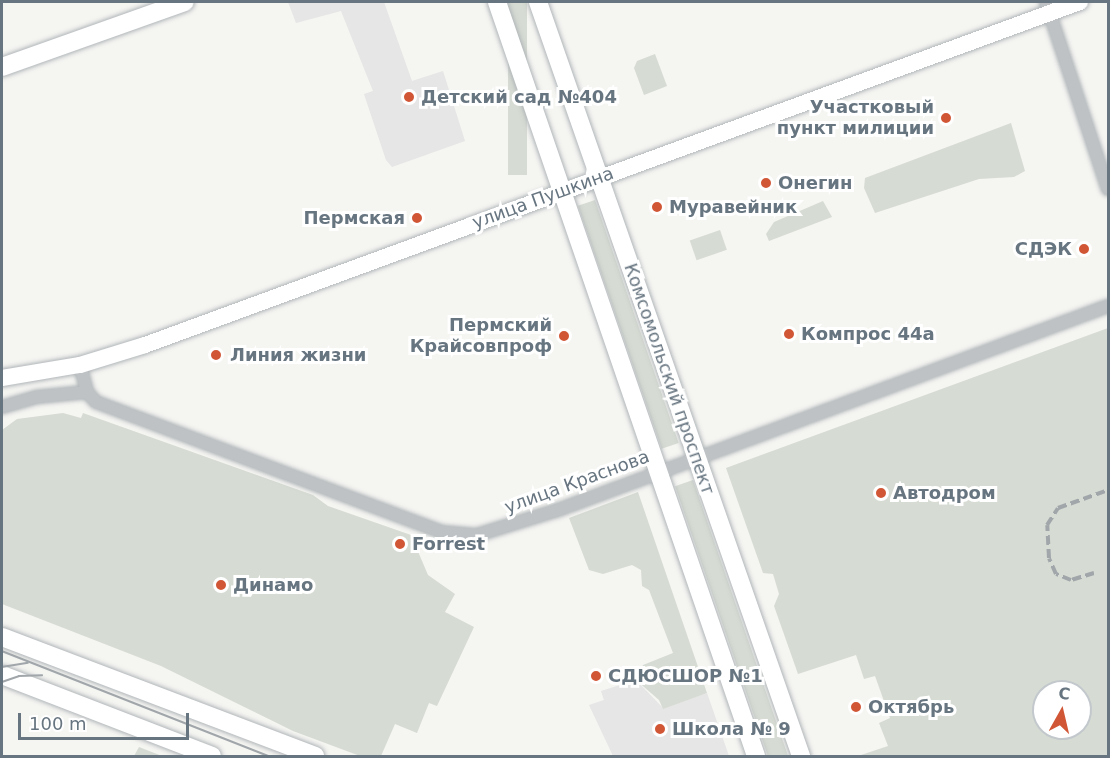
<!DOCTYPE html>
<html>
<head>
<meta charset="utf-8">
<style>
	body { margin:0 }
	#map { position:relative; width:1110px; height:758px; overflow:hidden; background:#f5f5f2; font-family:"DejaVu Sans",sans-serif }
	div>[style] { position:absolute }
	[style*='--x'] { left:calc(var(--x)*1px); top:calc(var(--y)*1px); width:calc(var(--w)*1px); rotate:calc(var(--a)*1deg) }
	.built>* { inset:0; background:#e5e6e5 }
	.green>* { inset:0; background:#d6dbd3; transform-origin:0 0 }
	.roads { filter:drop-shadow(0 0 2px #b1b6b9) drop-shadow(0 0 2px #b1b6b9) }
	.street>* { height:12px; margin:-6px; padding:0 6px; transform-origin:6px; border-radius:6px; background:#bec2c5 }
	.secondary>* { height:16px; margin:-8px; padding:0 8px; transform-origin:8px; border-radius:8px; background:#fff }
	.primary>* { height:18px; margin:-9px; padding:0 9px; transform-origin:9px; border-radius:9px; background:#fff }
	.tram>* { height:1.5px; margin:-0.75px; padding:0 0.75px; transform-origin:0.75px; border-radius:0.75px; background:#a0a6aa }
	.rail>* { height:4px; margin-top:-2px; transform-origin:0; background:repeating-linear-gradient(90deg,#a0a6aa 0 9px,transparent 0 13.5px) }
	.dots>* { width:16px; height:16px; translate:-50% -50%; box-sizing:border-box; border:3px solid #fff; border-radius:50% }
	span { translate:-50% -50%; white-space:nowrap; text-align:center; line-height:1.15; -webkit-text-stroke:6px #fff; paint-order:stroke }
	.poi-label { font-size:18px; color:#677580; font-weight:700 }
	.left { translate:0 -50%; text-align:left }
	.right { translate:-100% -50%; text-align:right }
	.street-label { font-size:18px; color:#677580 }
	.frame { position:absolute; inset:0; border:3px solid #677580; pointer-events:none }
	.north { position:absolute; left:1032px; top:680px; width:60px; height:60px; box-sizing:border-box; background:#fff; border:2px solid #c2c8cc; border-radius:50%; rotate:8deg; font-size:16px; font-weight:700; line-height:24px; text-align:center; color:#677580 }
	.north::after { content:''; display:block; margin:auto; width:21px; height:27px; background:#d15635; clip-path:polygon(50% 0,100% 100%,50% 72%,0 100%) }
	.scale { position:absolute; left:18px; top:713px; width:171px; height:27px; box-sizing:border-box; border:3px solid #677580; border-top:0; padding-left:8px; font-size:18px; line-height:21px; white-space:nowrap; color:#677580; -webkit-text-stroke:4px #fff; paint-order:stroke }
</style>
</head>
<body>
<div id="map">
	<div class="built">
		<div style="clip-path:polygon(288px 2px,384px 2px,412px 81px,443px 71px,465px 141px,392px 167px,386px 160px,364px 94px,373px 91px,341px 11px,296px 23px)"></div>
		<div style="clip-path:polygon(636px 680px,663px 708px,707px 693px,729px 756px,613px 756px,589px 705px,604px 700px,601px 691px)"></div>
	</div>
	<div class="green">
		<div style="left:508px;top:2px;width:19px;height:173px"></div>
		<div style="clip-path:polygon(655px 54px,667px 86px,644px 95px,634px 68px,637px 61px)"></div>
		<div style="clip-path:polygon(1011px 123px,1025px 171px,1014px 177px,979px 179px,875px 213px,864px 188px,865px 178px)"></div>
		<div style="left:595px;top:200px;width:257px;height:18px;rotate:71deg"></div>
		<div style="clip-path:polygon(823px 201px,832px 217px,769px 241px,766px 234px,774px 222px)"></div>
		<div style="left:720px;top:230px;width:21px;height:32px;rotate:71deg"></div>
		<div style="clip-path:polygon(evenodd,1108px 328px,1108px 756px,858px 756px,888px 746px,879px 723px,890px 718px,875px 676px,864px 679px,856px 655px,798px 674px,774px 606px,779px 594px,773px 574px,763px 573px,726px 468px,1108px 328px,1044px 692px,1080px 692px,1080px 728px,1044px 728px,1044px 692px)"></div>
		<div style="clip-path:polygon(63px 413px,81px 418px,83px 413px,313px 495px,328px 506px,411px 535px,428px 575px,455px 594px,445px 612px,474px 627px,437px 706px,429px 703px,417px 733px,395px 724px,381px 756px,360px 756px,293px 731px,161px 666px,2px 604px,2px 430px,17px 419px)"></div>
		<div style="left:693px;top:480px;width:292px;height:19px;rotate:71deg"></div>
		<div style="clip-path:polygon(638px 492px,707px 693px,663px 709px,659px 700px,636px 680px,643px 665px,673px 653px,649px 590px,642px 586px,641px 570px,632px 565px,603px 574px,589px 570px,569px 518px)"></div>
		<div style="clip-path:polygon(139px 747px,162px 756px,134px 756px)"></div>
	</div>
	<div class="roads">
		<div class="street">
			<div style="--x:1046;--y:2;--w:197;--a:71.7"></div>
			<div style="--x:80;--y:365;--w:28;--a:75"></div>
			<div style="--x:87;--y:392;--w:13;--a:48"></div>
			<div style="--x:96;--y:402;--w:369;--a:20.6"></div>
			<div style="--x:441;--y:532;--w:36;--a:5"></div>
			<div style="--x:477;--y:535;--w:85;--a:-17.2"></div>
			<div style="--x:558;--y:510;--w:587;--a:-20.35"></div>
			<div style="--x:2;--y:407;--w:35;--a:-16"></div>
			<div style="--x:36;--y:397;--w:51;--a:-5.6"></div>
		</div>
		<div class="secondary">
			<div style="--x:2;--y:378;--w:79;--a:-9.5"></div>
			<div style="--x:80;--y:365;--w:68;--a:-17.1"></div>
			<div style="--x:145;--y:345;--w:996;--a:-20.15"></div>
		</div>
		<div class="primary">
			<div style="--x:497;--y:2;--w:797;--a:71.04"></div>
			<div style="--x:538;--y:2;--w:799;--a:70.77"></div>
			<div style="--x:2;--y:67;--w:194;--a:-19.6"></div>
			<div style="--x:2;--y:637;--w:335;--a:20.8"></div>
			<div style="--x:2;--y:675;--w:225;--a:21.1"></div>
		</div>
	</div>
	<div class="tram">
		<div style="--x:2;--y:651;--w:286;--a:21.5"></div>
		<div style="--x:2;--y:667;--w:26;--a:-9"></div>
		<div style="--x:2;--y:682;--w:18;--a:-19"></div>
		<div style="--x:19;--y:676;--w:23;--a:-2"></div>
	</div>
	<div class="rail">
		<div style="--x:1094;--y:573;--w:24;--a:163"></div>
		<div style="--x:1071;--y:580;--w:16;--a:-158"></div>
		<div style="--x:1056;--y:574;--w:17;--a:-114"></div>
		<div style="--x:1049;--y:558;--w:33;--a:-93"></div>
		<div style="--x:1047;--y:525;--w:20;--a:-57"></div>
		<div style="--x:1058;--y:508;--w:53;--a:-19.8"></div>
	</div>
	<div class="dots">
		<div style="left:409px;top:97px;background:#d15635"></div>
		<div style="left:946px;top:118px;background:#d15635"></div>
		<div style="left:766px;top:183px;background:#d15635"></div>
		<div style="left:657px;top:207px;background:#d15635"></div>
		<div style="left:417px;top:218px;background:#d15635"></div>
		<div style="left:1084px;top:249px;background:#d15635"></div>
		<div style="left:789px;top:334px;background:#d15635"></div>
		<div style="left:564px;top:336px;background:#d15635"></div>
		<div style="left:216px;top:355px;background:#d15635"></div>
		<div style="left:881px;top:493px;background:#d15635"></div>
		<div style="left:400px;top:544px;background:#d15635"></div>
		<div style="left:221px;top:585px;background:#d15635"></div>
		<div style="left:596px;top:676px;background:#d15635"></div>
		<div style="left:856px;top:707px;background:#d15635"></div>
		<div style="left:660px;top:729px;background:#d15635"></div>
	</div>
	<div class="poi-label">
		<span class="left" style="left:421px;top:97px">Детский сад №404</span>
		<span class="right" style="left:934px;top:118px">Участковый<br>пункт милиции</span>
		<span class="left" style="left:778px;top:183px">Онегин</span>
		<span class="left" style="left:669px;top:207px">Муравейник</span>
		<span class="right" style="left:405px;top:218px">Пермская</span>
		<span class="right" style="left:1072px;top:249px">СДЭК</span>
		<span class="right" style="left:552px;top:336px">Пермский<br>Крайсовпроф</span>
		<span class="left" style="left:801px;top:334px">Компрос 44а</span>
		<span class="left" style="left:230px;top:355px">Линия жизни</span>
		<span class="left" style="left:893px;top:493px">Автодром</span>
		<span class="left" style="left:412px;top:544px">Forrest</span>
		<span class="left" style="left:233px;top:585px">Динамо</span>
		<span class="left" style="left:608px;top:676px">СДЮСШОР №1</span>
		<span class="left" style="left:868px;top:707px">Октябрь</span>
		<span class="left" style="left:672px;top:729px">Школа № 9</span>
	</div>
	<div class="street-label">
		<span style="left:543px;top:198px;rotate:-20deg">улица Пушкина</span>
		<span style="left:669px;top:379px;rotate:71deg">Комсомольский проспект</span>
		<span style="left:577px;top:482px;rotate:-20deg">улица Краснова</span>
	</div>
	<div class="frame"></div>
	<div class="north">С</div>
	<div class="scale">100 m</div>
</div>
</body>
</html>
